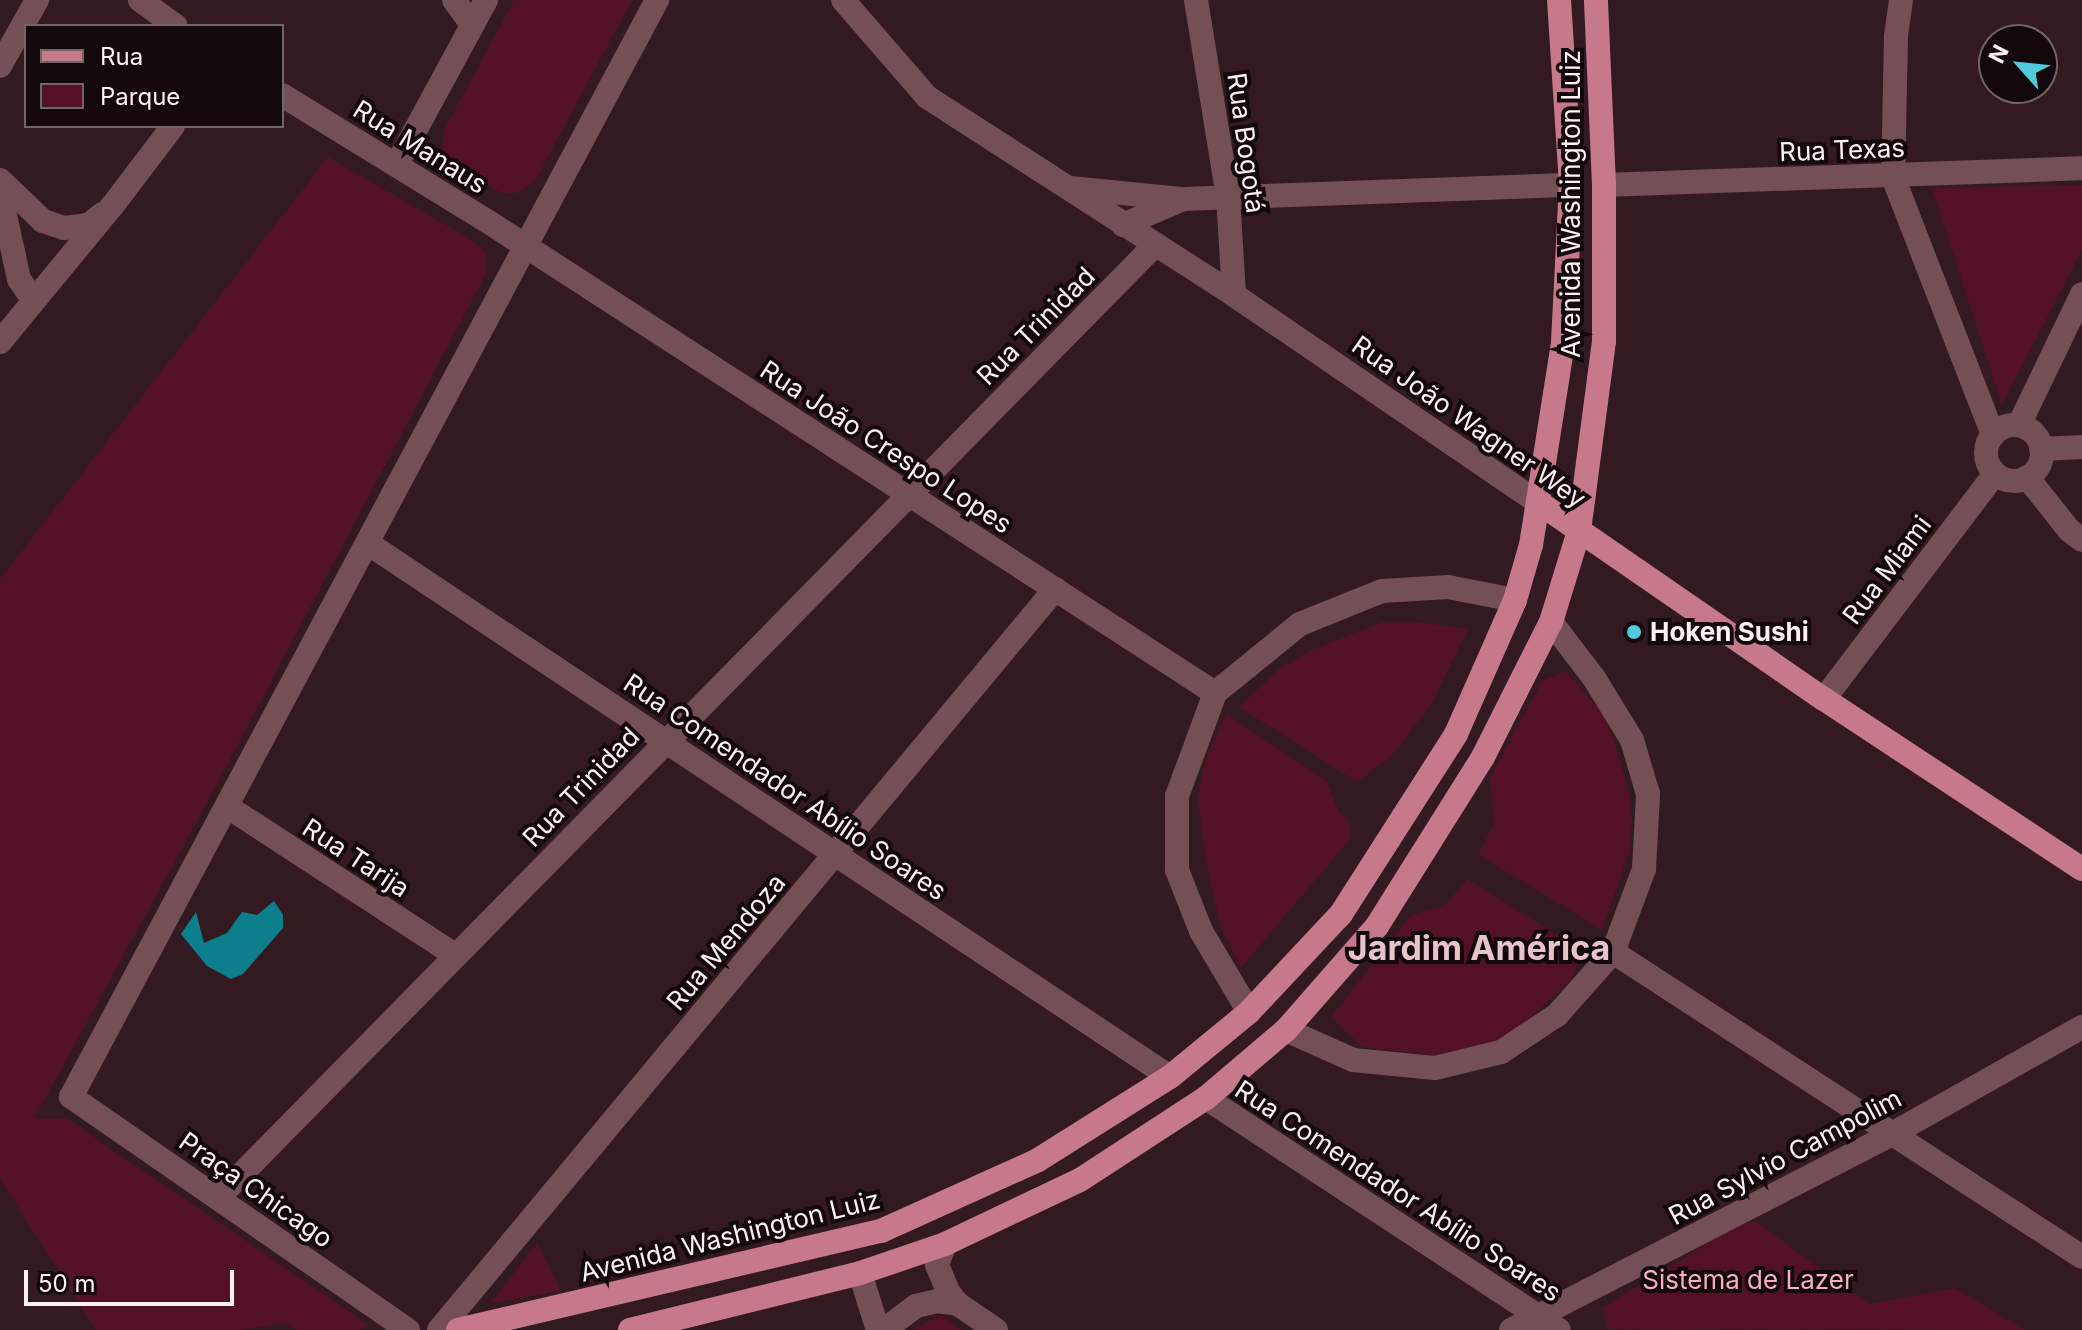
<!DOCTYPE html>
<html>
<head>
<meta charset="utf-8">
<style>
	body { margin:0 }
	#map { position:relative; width:2082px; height:1330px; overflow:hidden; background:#321a20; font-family:Inter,sans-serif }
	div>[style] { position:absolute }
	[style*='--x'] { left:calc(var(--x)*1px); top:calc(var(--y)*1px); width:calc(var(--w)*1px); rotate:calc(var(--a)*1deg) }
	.green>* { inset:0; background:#521126 }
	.water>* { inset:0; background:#0d7e8c }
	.minor>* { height:24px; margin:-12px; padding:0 12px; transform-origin:12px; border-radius:12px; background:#744f56 }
	.minor>.ring { margin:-12px; padding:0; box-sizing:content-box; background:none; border:24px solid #744f56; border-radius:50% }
	.major>* { height:24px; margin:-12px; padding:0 12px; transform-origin:12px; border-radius:12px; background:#c5798a }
	.dots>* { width:22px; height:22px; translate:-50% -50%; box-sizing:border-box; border:4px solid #13080b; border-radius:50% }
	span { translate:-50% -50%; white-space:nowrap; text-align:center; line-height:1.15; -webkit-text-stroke:8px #13080b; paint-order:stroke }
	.street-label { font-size:26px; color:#fff1f3 }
	.poi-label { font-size:26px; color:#fff1f3; font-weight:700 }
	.left { translate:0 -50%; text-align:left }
	.park-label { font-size:26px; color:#f7aebd }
	.district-label { font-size:34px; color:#e6c4ca; font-weight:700 }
	.legend { position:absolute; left:24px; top:24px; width:260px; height:104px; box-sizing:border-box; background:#13080b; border:2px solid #716568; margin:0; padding:10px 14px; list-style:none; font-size:24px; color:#fff1f3 }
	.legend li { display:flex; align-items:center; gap:16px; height:40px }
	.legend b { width:40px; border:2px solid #716568 }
	.north { position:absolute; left:1978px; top:24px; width:80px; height:80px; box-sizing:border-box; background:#13080b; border:2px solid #716568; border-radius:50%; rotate:297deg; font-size:22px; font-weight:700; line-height:32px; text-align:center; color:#fff1f3 }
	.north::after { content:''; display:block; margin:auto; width:28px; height:36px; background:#53cadc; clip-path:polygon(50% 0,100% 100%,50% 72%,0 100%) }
	.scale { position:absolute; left:24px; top:1270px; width:210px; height:36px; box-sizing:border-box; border:4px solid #fff1f3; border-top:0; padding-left:10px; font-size:24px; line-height:28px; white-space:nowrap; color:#fff1f3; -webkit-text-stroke:6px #13080b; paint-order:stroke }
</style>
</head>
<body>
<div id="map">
	<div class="green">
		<div style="clip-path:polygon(514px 0,632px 0,535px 181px,517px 193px,501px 193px,452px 163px,442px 149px,444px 130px)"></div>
		<div style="clip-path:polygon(328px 157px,472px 240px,486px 253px,486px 274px,207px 803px,34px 1119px,66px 1118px,369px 1325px,360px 1330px,297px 1330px,286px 1323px,242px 1330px,96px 1330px,0 1179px,0 579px)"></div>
		<div style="clip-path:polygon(2082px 185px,2082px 250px,2002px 405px,1932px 188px)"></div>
		<div style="clip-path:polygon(1383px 622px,1417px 622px,1468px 629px,1432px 703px,1391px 757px,1357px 782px,1239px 707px,1278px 670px,1309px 651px)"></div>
		<div style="clip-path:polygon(1566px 671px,1603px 714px,1611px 732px,1628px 787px,1632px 817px,1630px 850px,1602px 930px,1478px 854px,1494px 824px,1490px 778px,1542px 681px)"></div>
		<div style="clip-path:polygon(1226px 714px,1327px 781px,1339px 813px,1349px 819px,1351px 838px,1241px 968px,1221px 927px,1205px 857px,1198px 796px,1204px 764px)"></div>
		<div style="clip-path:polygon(1467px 879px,1584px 952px,1572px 978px,1528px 1021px,1492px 1043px,1434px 1055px,1362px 1047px,1331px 1017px,1410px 916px,1446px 904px)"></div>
		<div style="clip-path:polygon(1755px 1221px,1869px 1304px,1955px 1288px,2025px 1330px,1608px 1329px,1602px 1308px,1740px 1224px)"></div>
		<div style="clip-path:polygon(537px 1243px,561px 1291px,491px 1303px)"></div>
		<div style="clip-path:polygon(941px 1315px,961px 1330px,915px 1330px,915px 1328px)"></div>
	</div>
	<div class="water">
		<div style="clip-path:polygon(274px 901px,283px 915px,283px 928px,243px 974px,231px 979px,207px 966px,181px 934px,196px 912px,204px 943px,227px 933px,242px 912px,257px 915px)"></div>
	</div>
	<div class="minor">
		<div style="--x:140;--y:0;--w:44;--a:35.8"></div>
		<div style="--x:454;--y:0;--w:31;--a:54"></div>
		<div style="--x:843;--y:0;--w:128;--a:49.1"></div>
		<div style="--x:927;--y:97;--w:365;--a:32.8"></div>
		<div style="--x:1234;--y:295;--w:368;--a:34.3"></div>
		<div style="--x:1196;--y:0;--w:200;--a:80.8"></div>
		<div style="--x:1228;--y:197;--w:98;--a:86.5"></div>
		<div style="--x:1901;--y:0;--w:37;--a:98"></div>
		<div style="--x:1896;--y:37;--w:140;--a:91.2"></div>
		<div style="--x:1893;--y:177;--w:277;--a:68.8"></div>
		<div style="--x:0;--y:66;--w:76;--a:-60.7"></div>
		<div style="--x:282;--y:95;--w:241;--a:31.6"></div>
		<div style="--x:487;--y:221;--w:868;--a:32.96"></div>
		<div style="--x:397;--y:164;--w:187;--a:-61.5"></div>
		<div style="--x:0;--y:180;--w:59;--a:43.6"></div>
		<div style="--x:43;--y:221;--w:22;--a:18"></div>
		<div style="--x:64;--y:228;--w:25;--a:-7"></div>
		<div style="--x:89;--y:225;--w:17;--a:-40"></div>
		<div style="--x:1604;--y:185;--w:478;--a:-2"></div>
		<div style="--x:1070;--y:188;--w:114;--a:5.6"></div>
		<div style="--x:1183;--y:199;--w:388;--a:-2.1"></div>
		<div style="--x:0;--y:192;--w:89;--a:77.7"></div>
		<div style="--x:19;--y:279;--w:25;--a:56"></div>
		<div style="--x:1123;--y:225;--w:63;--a:-23.3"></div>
		<div style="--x:0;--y:342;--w:178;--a:-50.5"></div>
		<div style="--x:113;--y:205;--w:99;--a:-52.8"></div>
		<div style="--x:2019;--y:425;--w:145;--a:-64.3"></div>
		<div class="ring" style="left:1986px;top:425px;width:32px;height:32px"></div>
		<div style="--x:2041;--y:449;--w:41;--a:-2.8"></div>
		<div style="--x:2027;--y:477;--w:68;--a:51.6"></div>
		<div style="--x:2069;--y:530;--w:16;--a:38"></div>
		<div style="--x:369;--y:544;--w:962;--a:33.64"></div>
		<div style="--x:1824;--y:699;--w:283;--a:-52.8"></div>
		<div style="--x:228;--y:807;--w:271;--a:33.1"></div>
		<div style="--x:1613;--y:952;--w:559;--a:33.04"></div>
		<div style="--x:1249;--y:1012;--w:94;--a:-120.7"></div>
		<div style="--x:1201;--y:931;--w:66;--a:-111.5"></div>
		<div style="--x:1177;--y:870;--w:74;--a:-90"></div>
		<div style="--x:1177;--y:796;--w:110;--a:-69.7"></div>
		<div style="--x:1215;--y:693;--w:109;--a:-39.1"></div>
		<div style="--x:1300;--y:624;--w:88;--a:-21.9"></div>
		<div style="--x:1382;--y:591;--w:66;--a:-3.5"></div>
		<div style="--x:1448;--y:587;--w:68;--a:11"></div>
		<div style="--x:1286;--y:1030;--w:73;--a:24.1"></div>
		<div style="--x:1353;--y:1060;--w:82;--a:5.6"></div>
		<div style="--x:1435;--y:1068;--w:68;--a:-13.6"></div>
		<div style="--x:1501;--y:1052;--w:67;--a:-33.5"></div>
		<div style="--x:1557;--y:1015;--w:84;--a:-48.4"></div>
		<div style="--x:1613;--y:952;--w:89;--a:-69.5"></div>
		<div style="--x:1644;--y:869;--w:75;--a:-86.9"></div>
		<div style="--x:1648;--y:794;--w:56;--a:-106.5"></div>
		<div style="--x:1632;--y:740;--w:73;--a:-121.5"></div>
		<div style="--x:1594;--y:678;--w:71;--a:-127.5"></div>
		<div style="--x:1206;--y:1098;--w:422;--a:33.3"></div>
		<div style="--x:218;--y:1198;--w:1335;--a:-45.49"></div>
		<div style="--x:945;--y:1244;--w:22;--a:111"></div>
		<div style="--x:937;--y:1265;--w:30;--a:67"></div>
		<div style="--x:949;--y:1293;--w:14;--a:51"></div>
		<div style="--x:958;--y:1304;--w:46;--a:34.4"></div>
		<div style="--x:860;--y:1273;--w:60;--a:72.5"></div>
		<div style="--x:408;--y:1330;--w:410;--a:-145.3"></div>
		<div style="--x:71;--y:1097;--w:1244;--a:-61.89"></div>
		<div style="--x:439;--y:1330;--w:964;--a:-50.26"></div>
		<div style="--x:884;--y:1330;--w:40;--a:-37"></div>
		<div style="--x:916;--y:1306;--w:22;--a:-13"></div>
		<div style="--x:937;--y:1301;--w:21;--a:8"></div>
		<div style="--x:1511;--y:1330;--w:428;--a:-27.2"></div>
		<div style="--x:1892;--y:1134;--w:218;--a:-29.4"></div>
	</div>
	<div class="major">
		<div style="--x:1538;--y:502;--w:347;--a:34.6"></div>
		<div style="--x:1824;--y:699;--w:309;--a:33.4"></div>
		<div style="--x:458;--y:1330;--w:434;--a:-13.2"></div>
		<div style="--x:881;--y:1231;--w:172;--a:-24.3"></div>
		<div style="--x:1038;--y:1160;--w:156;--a:-32.2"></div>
		<div style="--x:1170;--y:1077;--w:102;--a:-39.4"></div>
		<div style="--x:1249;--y:1012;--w:134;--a:-46.8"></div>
		<div style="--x:1341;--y:914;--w:214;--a:-57.4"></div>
		<div style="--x:1456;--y:734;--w:146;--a:-66.2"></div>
		<div style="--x:1515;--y:600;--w:57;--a:-73.8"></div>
		<div style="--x:1531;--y:545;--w:206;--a:-81"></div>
		<div style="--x:1563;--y:342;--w:157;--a:-87.1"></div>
		<div style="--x:1571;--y:185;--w:185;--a:-93.7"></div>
		<div style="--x:630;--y:1330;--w:237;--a:-13.9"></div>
		<div style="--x:860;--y:1273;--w:90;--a:-18.8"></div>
		<div style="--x:945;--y:1244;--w:149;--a:-25.4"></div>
		<div style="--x:1080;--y:1180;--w:150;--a:-33.1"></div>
		<div style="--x:1206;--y:1098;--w:105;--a:-40.4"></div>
		<div style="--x:1286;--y:1030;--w:138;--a:-48.8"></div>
		<div style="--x:1377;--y:926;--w:199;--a:-57.9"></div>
		<div style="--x:1483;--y:757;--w:151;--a:-63.3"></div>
		<div style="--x:1551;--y:622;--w:95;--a:-72.9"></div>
		<div style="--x:1579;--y:531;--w:192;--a:-82.5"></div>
		<div style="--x:1604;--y:341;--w:156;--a:-90"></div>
		<div style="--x:1604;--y:185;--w:185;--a:-92.5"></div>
	</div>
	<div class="dots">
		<div style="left:1634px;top:632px;background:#53cadc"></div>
	</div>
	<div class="street-label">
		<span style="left:1246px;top:143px;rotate:82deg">Rua Bogotá</span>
		<span style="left:420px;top:147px;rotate:32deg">Rua Manaus</span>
		<span style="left:1842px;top:150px;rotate:-2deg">Rua Texas</span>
		<span style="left:1571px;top:204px;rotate:-90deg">Avenida Washington Luiz</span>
		<span style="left:1036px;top:326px;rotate:-45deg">Rua Trinidad</span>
		<span style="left:1469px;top:422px;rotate:35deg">Rua João Wagner Wey</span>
		<span style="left:886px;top:447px;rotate:33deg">Rua João Crespo Lopes</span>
		<span style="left:1887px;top:570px;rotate:-53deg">Rua Miami</span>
		<span style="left:581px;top:787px;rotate:-46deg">Rua Trinidad</span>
		<span style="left:785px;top:787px;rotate:34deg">Rua Comendador Abílio Soares</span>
		<span style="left:356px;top:858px;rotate:33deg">Rua Tarija</span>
		<span style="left:726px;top:942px;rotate:-50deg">Rua Mendoza</span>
		<span style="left:1785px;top:1157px;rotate:-28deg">Rua Sylvio Campolim</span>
		<span style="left:256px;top:1190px;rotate:35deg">Praça Chicago</span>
		<span style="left:1398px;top:1191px;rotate:33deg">Rua Comendador Abílio Soares</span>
		<span style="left:730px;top:1236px;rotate:-14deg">Avenida Washington Luiz</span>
	</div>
	<div class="poi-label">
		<span class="left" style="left:1650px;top:632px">Hoken Sushi</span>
	</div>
	<div class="park-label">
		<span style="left:1748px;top:1280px">Sistema de Lazer</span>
	</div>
	<div class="district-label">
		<span style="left:1479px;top:948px">Jardim América</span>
	</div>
	<ul class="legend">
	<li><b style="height:10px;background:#c5798a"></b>Rua</li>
	<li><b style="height:22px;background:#521126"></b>Parque</li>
	</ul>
	<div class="north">N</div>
	<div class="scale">50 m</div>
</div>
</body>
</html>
